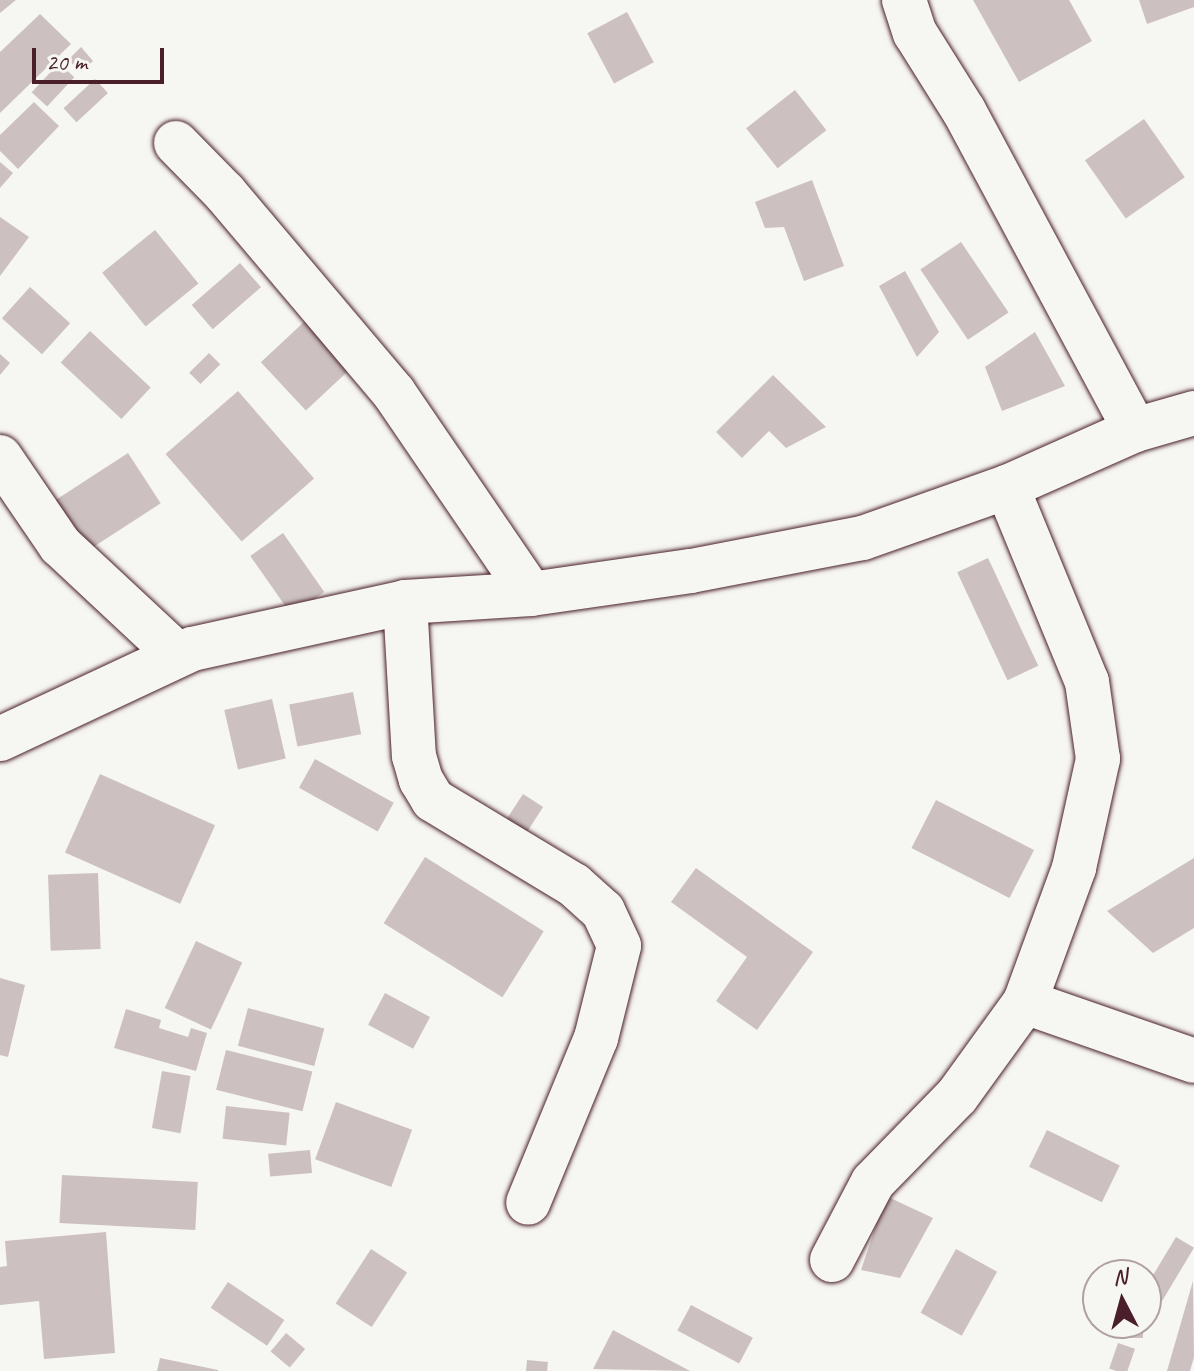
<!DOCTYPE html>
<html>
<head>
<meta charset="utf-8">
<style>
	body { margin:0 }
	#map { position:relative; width:1194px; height:1371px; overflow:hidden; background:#f6f6f2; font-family:Caveat,sans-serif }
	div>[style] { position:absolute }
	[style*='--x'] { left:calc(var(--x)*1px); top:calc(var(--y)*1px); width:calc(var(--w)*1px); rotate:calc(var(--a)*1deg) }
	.building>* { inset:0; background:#ccc1c0; transform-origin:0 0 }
	.roads { filter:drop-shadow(0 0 2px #4a1f2b) drop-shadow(0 0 2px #4a1f2b) }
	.minor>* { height:44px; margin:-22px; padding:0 22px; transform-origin:22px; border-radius:22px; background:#f6f6f2 }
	span { translate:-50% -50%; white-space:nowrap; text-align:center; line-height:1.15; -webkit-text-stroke:8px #f6f6f2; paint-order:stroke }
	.north { position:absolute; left:1082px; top:1259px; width:80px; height:80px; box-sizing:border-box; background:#f6f6f2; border:2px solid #b1a0a2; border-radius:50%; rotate:354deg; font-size:22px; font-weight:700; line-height:32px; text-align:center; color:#4a1f2b }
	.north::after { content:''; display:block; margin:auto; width:28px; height:36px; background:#4a1f2b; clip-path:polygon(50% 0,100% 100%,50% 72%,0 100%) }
	.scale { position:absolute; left:32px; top:48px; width:132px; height:36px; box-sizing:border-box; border:4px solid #4a1f2b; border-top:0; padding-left:10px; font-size:24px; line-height:28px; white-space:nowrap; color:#4a1f2b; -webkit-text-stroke:6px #f6f6f2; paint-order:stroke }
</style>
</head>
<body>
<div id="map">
	<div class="building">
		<div style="clip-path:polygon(0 0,16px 0,0 13px)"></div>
		<div style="clip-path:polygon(973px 0,1069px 0,1092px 41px,1019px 82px)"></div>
		<div style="clip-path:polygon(1139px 0,1194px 0,1194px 7px,1147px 24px)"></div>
		<div style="left:627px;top:12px;width:57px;height:45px;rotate:62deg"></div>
		<div style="clip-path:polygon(40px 14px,71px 44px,0 113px,0 52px)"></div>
		<div style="clip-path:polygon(81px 47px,93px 61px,81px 72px,68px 60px)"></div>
		<div style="left:59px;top:63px;width:21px;height:40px;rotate:43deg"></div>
		<div style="left:95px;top:79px;width:19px;height:43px;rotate:47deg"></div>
		<div style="left:795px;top:90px;width:51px;height:62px;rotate:52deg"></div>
		<div style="clip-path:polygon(34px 102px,59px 126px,18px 169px,0 151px,0 135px)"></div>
		<div style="left:1144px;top:119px;width:71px;height:72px;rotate:55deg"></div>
		<div style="clip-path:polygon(0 162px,13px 173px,0 188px)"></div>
		<div style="clip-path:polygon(812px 180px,844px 266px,804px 281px,784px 227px,765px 228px,755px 202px)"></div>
		<div style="clip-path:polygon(0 217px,29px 237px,0 276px)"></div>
		<div style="left:155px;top:230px;width:69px;height:68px;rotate:51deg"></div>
		<div style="left:961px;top:242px;width:85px;height:49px;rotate:56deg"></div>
		<div style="left:240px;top:263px;width:32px;height:64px;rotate:49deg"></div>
		<div style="clip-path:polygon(905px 271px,939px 332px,917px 357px,879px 286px)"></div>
		<div style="left:30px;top:287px;width:54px;height:42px;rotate:42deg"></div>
		<div style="left:304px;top:322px;width:66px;height:59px;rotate:47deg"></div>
		<div style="left:90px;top:331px;width:83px;height:43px;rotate:43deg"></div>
		<div style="clip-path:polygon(1035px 332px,1065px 386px,1002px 411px,985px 367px)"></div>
		<div style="left:209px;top:353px;width:16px;height:28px;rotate:45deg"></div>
		<div style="clip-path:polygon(0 354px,10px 363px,0 375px)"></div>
		<div style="clip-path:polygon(773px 375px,826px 427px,786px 448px,769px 431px,742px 458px,716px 432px)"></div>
		<div style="left:238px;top:391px;width:116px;height:96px;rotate:49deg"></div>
		<div style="left:128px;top:453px;width:60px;height:90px;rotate:57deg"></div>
		<div style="left:283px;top:533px;width:72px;height:40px;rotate:55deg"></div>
		<div style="left:988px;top:558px;width:119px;height:34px;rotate:65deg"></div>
		<div style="left:353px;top:692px;width:43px;height:65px;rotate:79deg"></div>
		<div style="left:272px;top:699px;width:61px;height:49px;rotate:77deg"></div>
		<div style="left:315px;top:759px;width:90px;height:33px;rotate:29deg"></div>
		<div style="left:100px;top:774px;width:126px;height:86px;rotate:24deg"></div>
		<div style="left:523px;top:794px;width:24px;height:32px;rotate:33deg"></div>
		<div style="left:936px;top:800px;width:110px;height:54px;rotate:27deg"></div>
		<div style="left:425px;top:857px;width:140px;height:78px;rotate:32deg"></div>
		<div style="clip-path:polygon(1194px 858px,1194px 928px,1153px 953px,1107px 911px)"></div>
		<div style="clip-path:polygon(696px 868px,813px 952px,757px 1030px,716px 1001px,747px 957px,671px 902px)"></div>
		<div style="left:98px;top:873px;width:76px;height:50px;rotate:88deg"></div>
		<div style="left:196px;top:941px;width:51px;height:74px;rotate:25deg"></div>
		<div style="clip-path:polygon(0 978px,25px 985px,8px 1057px,0 1055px)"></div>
		<div style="left:385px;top:993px;width:51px;height:36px;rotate:28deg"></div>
		<div style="left:248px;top:1008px;width:79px;height:39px;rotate:15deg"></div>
		<div style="clip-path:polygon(126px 1009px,161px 1020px,159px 1028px,188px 1037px,191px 1028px,207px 1033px,196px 1071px,114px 1048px)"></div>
		<div style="left:226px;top:1050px;width:89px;height:41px;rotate:14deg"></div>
		<div style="left:162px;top:1071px;width:29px;height:58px;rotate:10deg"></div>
		<div style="left:336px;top:1102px;width:81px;height:61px;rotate:20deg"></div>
		<div style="left:226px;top:1106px;width:64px;height:33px;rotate:6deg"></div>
		<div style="left:1047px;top:1130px;width:81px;height:41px;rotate:26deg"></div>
		<div style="left:310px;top:1150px;width:23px;height:42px;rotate:85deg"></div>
		<div style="left:62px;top:1175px;width:136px;height:48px;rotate:3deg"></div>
		<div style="clip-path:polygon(886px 1196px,933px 1218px,900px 1278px,861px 1270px)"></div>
		<div style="clip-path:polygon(106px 1232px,115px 1353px,44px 1359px,39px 1301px,0 1305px,0 1267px,7px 1266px,5px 1241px)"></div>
		<div style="left:1176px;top:1237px;width:21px;height:73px;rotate:31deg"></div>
		<div style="left:371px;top:1249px;width:43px;height:65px;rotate:33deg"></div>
		<div style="left:956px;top:1249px;width:47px;height:73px;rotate:29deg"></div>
		<div style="clip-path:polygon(1193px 1281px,1194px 1357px,1190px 1371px,1167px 1371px)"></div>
		<div style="left:228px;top:1282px;width:68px;height:31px;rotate:34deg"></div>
		<div style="left:691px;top:1305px;width:70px;height:29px;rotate:28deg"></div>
		<div style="left:1122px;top:1323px;width:21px;height:15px"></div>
		<div style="clip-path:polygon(613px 1330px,690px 1371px,593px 1369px)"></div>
		<div style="left:286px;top:1333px;width:25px;height:24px;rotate:40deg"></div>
		<div style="left:1118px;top:1343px;width:18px;height:27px;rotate:19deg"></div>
		<div style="clip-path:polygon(160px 1358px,218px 1370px,218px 1371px,157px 1371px)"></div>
		<div style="clip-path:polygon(527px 1360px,548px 1362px,547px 1371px,526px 1371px)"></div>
	</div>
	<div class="roads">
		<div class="minor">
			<div style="--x:904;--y:0;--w:35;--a:72"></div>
			<div style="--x:915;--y:33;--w:92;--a:57.9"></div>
			<div style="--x:964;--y:111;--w:362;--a:61.8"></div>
			<div style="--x:176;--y:143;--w:70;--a:45.6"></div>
			<div style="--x:225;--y:193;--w:262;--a:49.8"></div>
			<div style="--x:394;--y:393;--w:243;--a:55.7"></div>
			<div style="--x:0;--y:457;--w:107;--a:55.7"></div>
			<div style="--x:60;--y:545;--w:161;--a:43"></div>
			<div style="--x:405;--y:602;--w:154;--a:86.7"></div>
			<div style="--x:414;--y:756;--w:25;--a:74"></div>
			<div style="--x:421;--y:780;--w:23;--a:59"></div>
			<div style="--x:433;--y:800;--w:165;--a:31.1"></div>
			<div style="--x:574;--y:885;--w:39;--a:42"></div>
			<div style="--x:603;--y:911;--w:38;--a:65"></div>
			<div style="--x:619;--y:946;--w:95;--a:104"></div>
			<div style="--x:596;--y:1038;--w:178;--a:112.4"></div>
			<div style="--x:0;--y:739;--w:212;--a:-25.1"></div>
			<div style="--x:192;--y:649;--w:218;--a:-12.4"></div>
			<div style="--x:405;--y:602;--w:126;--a:-3.6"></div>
			<div style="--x:531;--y:594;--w:162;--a:-8.2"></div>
			<div style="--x:691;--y:571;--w:175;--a:-10.9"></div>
			<div style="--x:863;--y:538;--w:153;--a:-19.5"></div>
			<div style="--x:1007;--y:487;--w:140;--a:-24"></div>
			<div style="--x:1135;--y:430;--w:61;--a:-16.1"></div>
			<div style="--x:1025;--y:1002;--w:179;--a:19.2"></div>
			<div style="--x:832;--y:1260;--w:88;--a:-62.3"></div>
			<div style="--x:873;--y:1182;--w:120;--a:-45.7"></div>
			<div style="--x:957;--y:1096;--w:116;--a:-54.1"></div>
			<div style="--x:1025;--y:1002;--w:143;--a:-69.9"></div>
			<div style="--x:1074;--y:868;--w:112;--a:-77.6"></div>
			<div style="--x:1098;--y:759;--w:78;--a:-98.1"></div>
			<div style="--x:1087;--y:682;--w:211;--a:-112.3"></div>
		</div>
	</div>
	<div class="north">N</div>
	<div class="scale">20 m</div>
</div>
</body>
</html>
